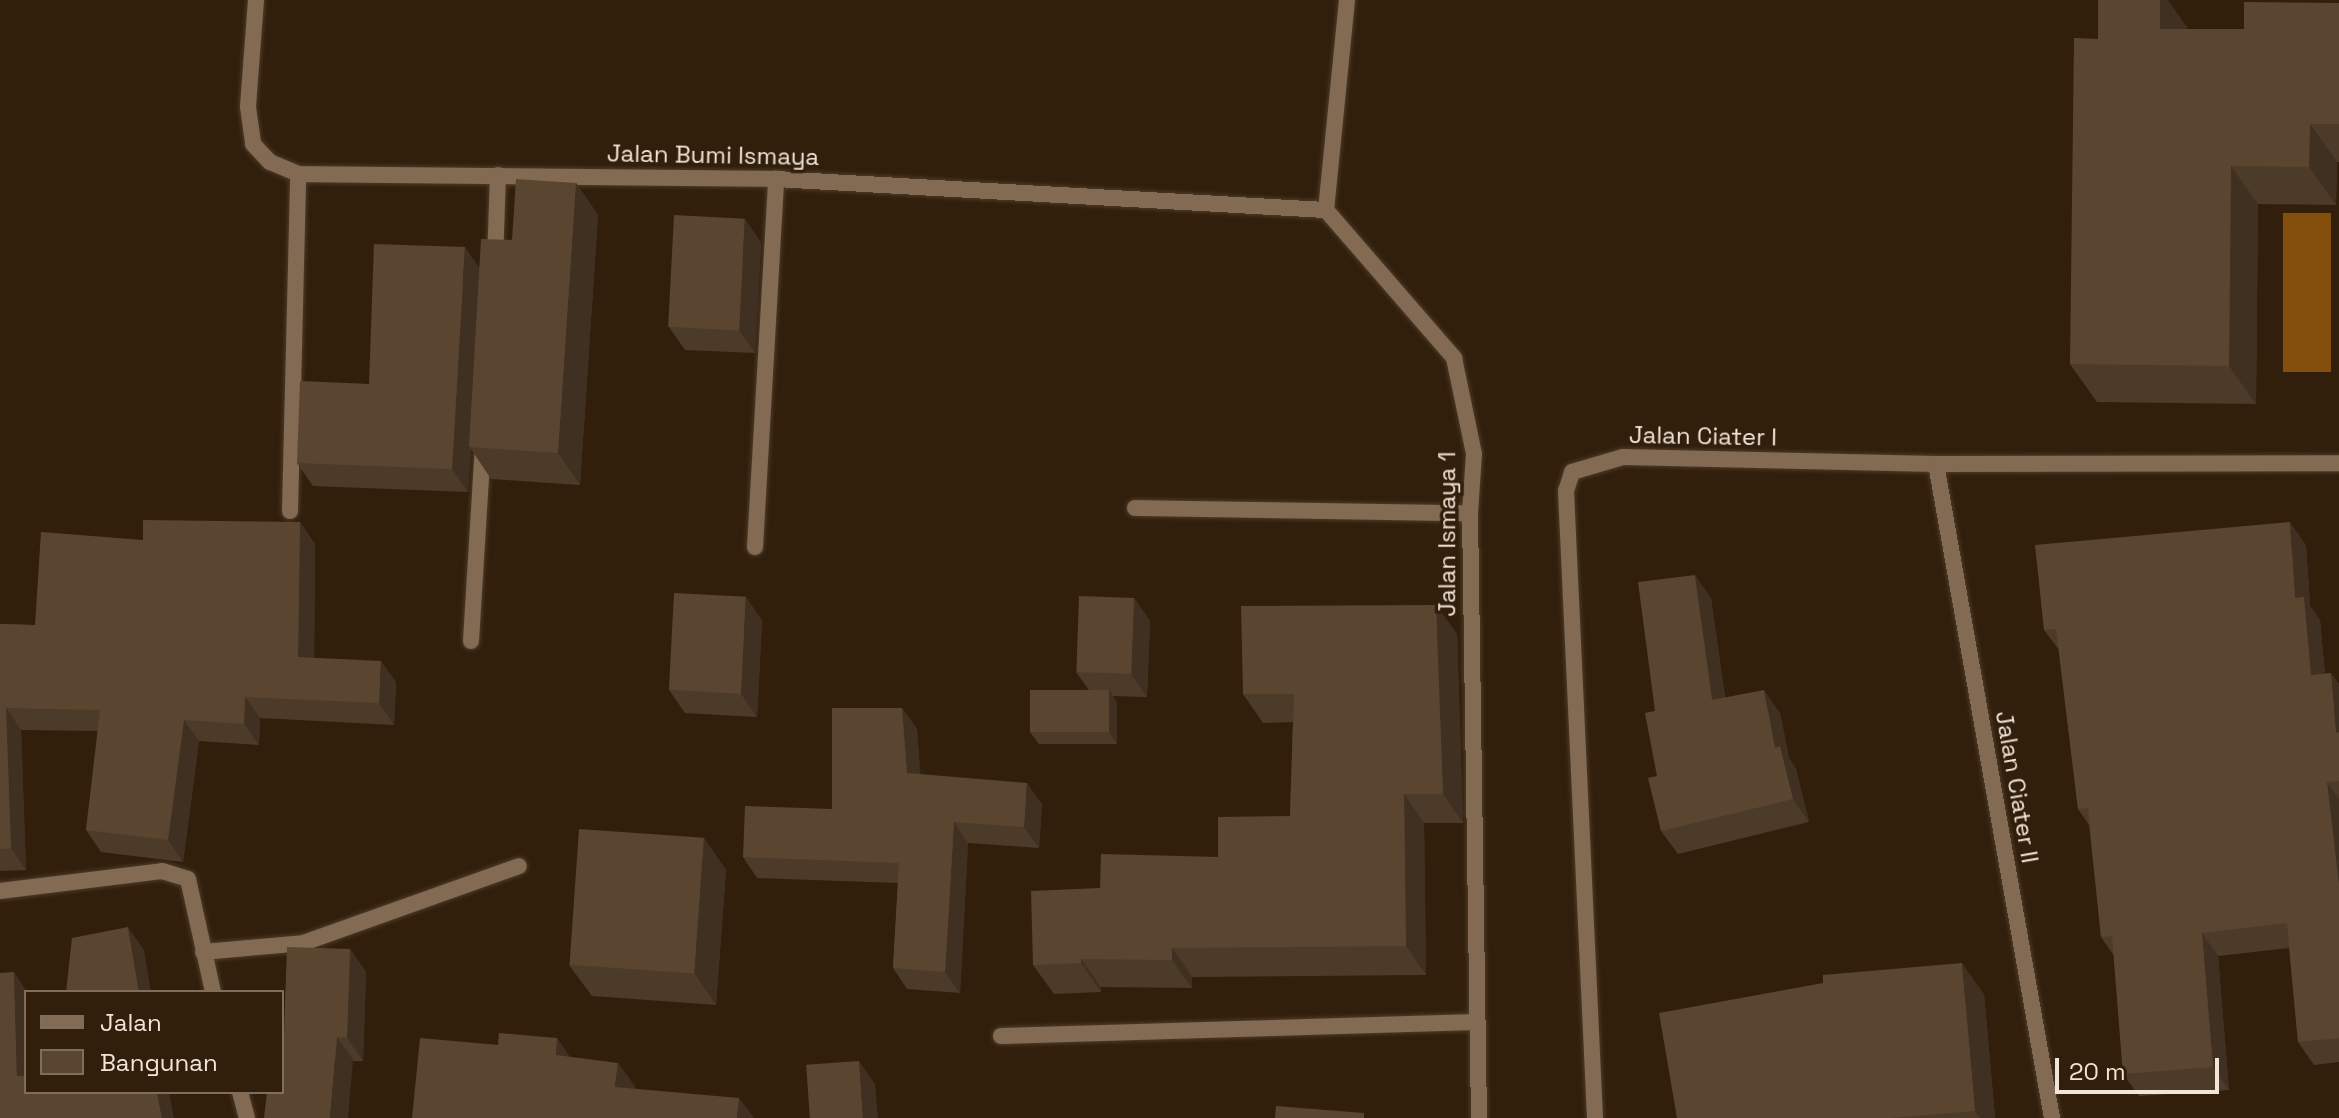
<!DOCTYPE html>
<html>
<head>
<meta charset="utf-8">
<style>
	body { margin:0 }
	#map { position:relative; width:2339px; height:1118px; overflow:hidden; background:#311f0c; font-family:"Space Grotesk",sans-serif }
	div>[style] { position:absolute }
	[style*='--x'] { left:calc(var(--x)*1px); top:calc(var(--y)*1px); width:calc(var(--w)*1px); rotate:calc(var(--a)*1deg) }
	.water>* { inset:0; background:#844f0c; transform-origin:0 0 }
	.roads { filter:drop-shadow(0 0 2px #4c3b29) drop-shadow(0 0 2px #4c3b29) }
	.minor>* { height:16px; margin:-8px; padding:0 8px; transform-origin:8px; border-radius:8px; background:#826a53 }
	.wall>* { inset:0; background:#4d3b2a }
	.shaded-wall>* { inset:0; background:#3f3022 }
	.building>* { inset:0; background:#5a4531; transform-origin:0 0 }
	span { translate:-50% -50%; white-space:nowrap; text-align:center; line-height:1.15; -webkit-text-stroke:7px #311f0c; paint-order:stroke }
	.street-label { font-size:24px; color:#f1e4d8 }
	.legend { position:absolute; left:24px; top:990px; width:260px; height:104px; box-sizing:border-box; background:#311f0c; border:2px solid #7e6e5e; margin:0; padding:10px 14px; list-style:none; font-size:24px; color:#f1e4d8 }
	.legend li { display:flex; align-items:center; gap:16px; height:40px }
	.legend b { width:40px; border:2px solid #7e6e5e }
	.scale { position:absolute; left:2055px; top:1058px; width:164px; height:36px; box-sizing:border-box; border:4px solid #f1e4d8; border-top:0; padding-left:10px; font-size:24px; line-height:28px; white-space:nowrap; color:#f1e4d8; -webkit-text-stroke:6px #311f0c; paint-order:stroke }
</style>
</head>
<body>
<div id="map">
	<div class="water">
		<div style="left:2283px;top:213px;width:48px;height:159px"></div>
	</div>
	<div class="roads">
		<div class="minor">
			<div style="--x:256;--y:0;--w:107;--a:94.3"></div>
			<div style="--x:248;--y:107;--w:37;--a:82"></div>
			<div style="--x:253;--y:144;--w:25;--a:47"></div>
			<div style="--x:270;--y:162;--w:30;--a:23"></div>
			<div style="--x:298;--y:174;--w:478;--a:0.6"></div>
			<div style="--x:776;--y:179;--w:551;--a:3.23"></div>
			<div style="--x:1347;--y:0;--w:211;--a:95.7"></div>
			<div style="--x:1326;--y:210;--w:196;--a:49.1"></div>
			<div style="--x:1454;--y:358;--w:98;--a:78.2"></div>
			<div style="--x:1474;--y:454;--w:59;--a:93.9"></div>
			<div style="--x:1470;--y:513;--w:605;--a:89.15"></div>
			<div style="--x:495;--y:261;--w:86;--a:-88"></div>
			<div style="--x:1936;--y:464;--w:664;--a:79.94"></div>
			<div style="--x:1135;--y:508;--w:335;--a:0.9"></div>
			<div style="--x:290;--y:511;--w:337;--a:-88.6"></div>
			<div style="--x:755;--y:547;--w:369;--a:-86.7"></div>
			<div style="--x:471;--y:641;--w:197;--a:-86.5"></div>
			<div style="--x:0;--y:891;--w:163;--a:-7"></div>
			<div style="--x:162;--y:871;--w:27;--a:17"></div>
			<div style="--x:188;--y:879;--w:116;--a:77.5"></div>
			<div style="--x:203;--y:952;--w:100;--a:-5.1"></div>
			<div style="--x:303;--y:943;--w:229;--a:-19.6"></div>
			<div style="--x:1001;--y:1036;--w:476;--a:-1.7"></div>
			<div style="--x:240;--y:1092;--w:27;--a:75"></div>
			<div style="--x:1595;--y:1118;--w:628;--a:-92.65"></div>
			<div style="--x:1566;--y:491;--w:20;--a:-72"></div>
			<div style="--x:1572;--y:472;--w:53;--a:-16.4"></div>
			<div style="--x:1623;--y:457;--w:313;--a:1.3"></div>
			<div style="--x:1936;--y:464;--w:403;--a:-0.1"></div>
		</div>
	</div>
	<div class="wall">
		<div style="clip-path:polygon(2339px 3px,2339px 162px,2337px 162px,2336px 205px,2258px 204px,2256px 404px,2097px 402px,2070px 364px,2098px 39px,2187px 27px,2187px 29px,2244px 29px)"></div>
		<div style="clip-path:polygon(576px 183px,598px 215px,580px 485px,491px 479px,471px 449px,468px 492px,313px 486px,297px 463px,369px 384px,480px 267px)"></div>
		<div style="clip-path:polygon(761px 242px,755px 353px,685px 350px,669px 327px)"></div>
		<div style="clip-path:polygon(300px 522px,315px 544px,314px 658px,396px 682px,394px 725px,260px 718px,259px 745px,199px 741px,183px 862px,101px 852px,86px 830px,98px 731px,21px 730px,26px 870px,0 871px,0 624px,35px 625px,143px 540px)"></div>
		<div style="clip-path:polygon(2306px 545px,2310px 606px,2320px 620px,2325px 674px,2331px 673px,2339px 684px,2339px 1062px,2314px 1065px,2298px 1042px,2289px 948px,2218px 956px,2229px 1090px,2139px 1096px,2123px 1074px,2114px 956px,2101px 937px,2089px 825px,2078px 809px,2059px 650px,2044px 630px)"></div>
		<div style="clip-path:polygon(1134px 598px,1150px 621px,1147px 697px,1112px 696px,1117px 702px,1117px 744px,1039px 744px,1030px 732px,1089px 690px,1076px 672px)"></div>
		<div style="clip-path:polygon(1711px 598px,1725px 697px,1780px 713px,1789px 758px,1796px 769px,1809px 822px,1678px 854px,1661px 831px,1657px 776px,1655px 711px)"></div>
		<div style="clip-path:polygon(1436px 605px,1457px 634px,1463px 823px,1424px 823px,1426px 975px,1192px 977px,1192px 988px,1101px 987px,1101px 992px,1054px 994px,1033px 965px,1100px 888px,1218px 857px,1290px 816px,1293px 722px,1263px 723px,1243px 694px)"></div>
		<div style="clip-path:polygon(762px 620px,757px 717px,685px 713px,669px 690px)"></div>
		<div style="clip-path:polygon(902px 708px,917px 729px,920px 774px,1042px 804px,1039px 848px,968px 843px,960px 993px,907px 989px,893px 968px,898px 883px,757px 878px,743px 857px,832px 809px)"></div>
		<div style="clip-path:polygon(704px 838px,726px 870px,716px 1005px,592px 996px,569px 965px)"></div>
		<div style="clip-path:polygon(350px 949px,366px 972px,363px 1061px,283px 1062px)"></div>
		<div style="clip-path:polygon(1984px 994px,1995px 1118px,1677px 1118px)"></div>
	</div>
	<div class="shaded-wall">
		<div style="clip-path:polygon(2160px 0,2168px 0,2187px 27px,2187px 67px,2160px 29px)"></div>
		<div style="clip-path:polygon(2310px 124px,2337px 162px,2336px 205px,2309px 167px)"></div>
		<div style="clip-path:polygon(2231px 166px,2258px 204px,2256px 404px,2229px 366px)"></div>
		<div style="clip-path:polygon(576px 183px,598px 215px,580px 485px,558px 453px)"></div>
		<div style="clip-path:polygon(745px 219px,761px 242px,755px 353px,739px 330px)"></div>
		<div style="clip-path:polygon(465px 247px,481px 270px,469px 447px,471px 449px,468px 492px,452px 469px)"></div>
		<div style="clip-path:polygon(300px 522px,315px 544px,314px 678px,298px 657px)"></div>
		<div style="clip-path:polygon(2290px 522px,2306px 545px,2310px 606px,2320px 620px,2327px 698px,2311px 675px,2295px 598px)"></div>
		<div style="clip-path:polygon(1695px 575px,1711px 598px,1728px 723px,1712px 700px)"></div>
		<div style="clip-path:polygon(746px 597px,762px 620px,757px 717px,741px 694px)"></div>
		<div style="clip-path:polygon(1134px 598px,1150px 621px,1147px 697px,1131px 674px)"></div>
		<div style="clip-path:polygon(1436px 605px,1457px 634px,1463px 823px,1443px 794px)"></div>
		<div style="clip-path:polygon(381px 661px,396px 682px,394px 725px,379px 703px)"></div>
		<div style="clip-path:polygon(2331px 673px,2339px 684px,2339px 737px,2336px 733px)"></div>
		<div style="clip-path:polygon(1109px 690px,1117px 702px,1117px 744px,1109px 732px)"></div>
		<div style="clip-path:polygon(1764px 690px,1780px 713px,1789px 758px,1796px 769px,1809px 822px,1793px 799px,1775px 748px)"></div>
		<div style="clip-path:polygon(245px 697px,260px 718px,259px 745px,244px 724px)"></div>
		<div style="clip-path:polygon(6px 708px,21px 730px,26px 870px,11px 848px)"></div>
		<div style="clip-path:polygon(902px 708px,917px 729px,922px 794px,907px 773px)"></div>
		<div style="clip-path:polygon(184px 720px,199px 741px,183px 862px,168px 840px)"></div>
		<div style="clip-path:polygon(2327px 782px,2339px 799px,2339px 885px)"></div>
		<div style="clip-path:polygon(1027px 783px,1042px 804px,1039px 848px,1024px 827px)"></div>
		<div style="clip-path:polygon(1404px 794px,1424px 823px,1426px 975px,1406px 946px)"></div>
		<div style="clip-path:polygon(954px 822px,968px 843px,960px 993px,945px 972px)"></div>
		<div style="clip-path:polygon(704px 838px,726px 870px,716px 1005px,694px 973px)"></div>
		<div style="clip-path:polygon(128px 927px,144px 950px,151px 992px,139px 992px)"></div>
		<div style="clip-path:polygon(2202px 933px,2218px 956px,2229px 1090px,2213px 1067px)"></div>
		<div style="clip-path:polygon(1172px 948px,1192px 977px,1192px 988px,1172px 960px)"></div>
		<div style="clip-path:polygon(350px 949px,366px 972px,363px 1061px,347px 1038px)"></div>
		<div style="clip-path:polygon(1081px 959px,1101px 987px,1101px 992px,1081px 963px)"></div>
		<div style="clip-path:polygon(1962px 963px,1984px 994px,1995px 1118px,1980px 1118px,1975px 1111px)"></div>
		<div style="clip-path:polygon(14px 972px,27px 992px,26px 992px,26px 1089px,17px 1076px)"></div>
		<div style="clip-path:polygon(337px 1037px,353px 1060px,348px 1118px,330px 1118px)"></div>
		<div style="clip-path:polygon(557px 1038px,573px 1061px,556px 1055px)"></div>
		<div style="clip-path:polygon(859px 1061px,875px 1084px,878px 1118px,863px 1118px)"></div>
		<div style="clip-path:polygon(618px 1063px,635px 1086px,632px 1110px,615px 1087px)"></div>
		<div style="clip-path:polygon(157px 1092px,169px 1092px,174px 1118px,162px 1118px)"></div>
		<div style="clip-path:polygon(739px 1098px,754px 1118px,737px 1118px)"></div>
	</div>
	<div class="building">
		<div style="clip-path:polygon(2098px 0,2160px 0,2160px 29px,2244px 29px,2244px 2px,2339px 3px,2339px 124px,2310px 124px,2309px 167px,2231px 166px,2229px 366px,2070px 364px,2074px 38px,2098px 39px)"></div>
		<div style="clip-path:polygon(516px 179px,576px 183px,558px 453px,469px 447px,481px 239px,512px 240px)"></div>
		<div style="left:674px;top:215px;width:71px;height:112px;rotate:3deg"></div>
		<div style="clip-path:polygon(374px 244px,465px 247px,452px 469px,297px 463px,300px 381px,369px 384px)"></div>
		<div style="clip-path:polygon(143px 520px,300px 522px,298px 657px,381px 661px,379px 703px,245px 697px,244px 724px,184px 720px,168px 840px,86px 830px,100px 710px,6px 708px,11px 848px,0 849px,0 624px,35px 625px,41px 532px,143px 540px)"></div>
		<div style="clip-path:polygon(2290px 522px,2295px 598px,2304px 597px,2311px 675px,2331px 673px,2336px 733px,2339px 732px,2339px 781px,2327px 782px,2339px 885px,2339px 1038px,2298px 1042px,2287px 923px,2202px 933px,2213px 1067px,2123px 1074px,2112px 936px,2101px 937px,2088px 808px,2078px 809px,2056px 629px,2044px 630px,2035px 545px)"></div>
		<div style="clip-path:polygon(1695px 575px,1712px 700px,1764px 690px,1775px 748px,1780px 746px,1793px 799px,1661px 831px,1648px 778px,1657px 776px,1645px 713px,1655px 711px,1638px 582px)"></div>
		<div style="left:674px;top:593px;width:72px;height:97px;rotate:3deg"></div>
		<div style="left:1079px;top:596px;width:55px;height:76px;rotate:2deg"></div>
		<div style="clip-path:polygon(1436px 605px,1443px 794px,1404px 794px,1406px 946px,1172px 948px,1172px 960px,1081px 959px,1081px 963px,1033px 965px,1031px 891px,1100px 888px,1101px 854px,1218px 857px,1218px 817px,1290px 816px,1294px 694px,1243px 694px,1241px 606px)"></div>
		<div style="left:1030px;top:690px;width:79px;height:42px"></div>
		<div style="clip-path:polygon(832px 708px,902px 708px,907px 773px,1027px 783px,1024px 827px,954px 822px,945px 972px,893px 968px,899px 863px,743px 857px,745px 806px,832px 809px)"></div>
		<div style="left:579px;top:829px;width:125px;height:136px;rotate:4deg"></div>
		<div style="clip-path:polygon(128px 927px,139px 992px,66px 992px,72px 938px)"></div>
		<div style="clip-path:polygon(287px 947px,350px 949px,347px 1038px,337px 1037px,330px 1118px,264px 1118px,267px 1092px,282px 1092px,282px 1062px,283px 1062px)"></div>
		<div style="clip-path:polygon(1962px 963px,1975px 1111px,1891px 1118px,1677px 1118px,1659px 1013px,1823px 983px,1823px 975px)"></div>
		<div style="clip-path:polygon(14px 972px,17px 1076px,26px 1076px,26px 1092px,157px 1092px,162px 1118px,0 1118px,0 973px)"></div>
		<div style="clip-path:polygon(499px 1033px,557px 1038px,556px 1055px,618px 1063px,615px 1087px,739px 1098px,737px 1118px,412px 1118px,420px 1038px,498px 1045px)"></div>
		<div style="left:859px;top:1061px;width:57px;height:53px;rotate:86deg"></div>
		<div style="clip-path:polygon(1276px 1106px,1364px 1113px,1364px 1118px,1275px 1118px)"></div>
	</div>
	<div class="street-label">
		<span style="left:713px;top:155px;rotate:1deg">Jalan Bumi Ismaya</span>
		<span style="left:1703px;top:436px;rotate:1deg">Jalan Ciater I</span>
		<span style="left:1447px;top:534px;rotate:-90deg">Jalan Ismaya 1</span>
		<span style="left:2017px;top:787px;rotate:80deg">Jalan Ciater II</span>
	</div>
	<ul class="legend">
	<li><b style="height:10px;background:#826a53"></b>Jalan</li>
	<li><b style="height:22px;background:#5a4531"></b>Bangunan</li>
	</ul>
	<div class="scale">20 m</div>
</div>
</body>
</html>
